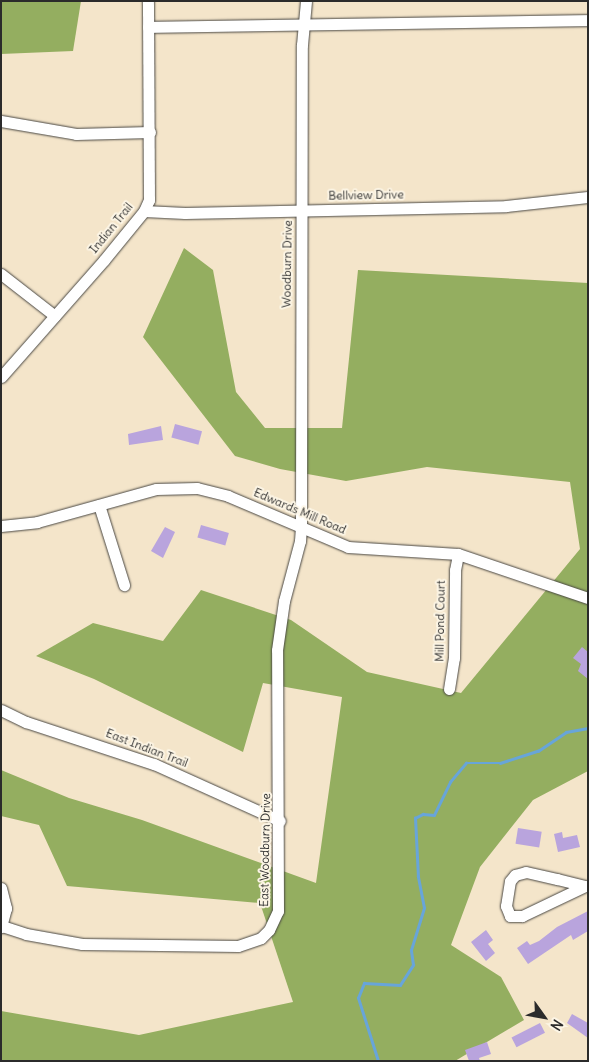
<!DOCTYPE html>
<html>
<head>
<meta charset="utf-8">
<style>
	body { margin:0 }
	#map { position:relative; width:589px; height:1062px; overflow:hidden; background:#f4e5ca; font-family:Delius,sans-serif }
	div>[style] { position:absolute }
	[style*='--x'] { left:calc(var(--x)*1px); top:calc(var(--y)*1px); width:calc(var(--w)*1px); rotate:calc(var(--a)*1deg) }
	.forest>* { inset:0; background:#94ae60 }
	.stream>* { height:2.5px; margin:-1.25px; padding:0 1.25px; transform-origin:1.25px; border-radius:1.25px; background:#68a5d9 }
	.building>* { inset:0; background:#b9a4dd; transform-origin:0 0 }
	.roads { filter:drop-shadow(0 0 1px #494743) drop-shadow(0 0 1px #494743) }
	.minor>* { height:11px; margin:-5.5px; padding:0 5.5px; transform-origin:5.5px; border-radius:5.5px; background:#fff }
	span { translate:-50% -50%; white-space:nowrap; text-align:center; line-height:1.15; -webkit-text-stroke:4px #fcf5e5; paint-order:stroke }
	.street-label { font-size:12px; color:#2b2b2b }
	.frame { position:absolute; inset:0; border:2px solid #2b2b2b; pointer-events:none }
	.north { position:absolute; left:519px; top:992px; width:50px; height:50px; -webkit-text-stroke:4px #fcf5e5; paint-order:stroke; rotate:122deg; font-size:14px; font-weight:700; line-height:20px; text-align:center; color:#2b2b2b }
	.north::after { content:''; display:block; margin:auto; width:18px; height:22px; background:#2b2b2b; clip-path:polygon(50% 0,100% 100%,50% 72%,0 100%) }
</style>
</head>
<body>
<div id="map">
	<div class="forest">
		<div style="clip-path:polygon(1px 1px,81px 1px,73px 51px,1px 54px)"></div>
		<div style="clip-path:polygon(184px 248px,213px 270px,236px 392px,265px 428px,342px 428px,358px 270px,588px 283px,588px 771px,533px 800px,480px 867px,451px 945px,501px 977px,524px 1020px,455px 1061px,1px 1061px,1px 1011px,139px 1035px,293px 1002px,260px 903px,67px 886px,39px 825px,1px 816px,1px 770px,69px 798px,142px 820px,316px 883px,342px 697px,263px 683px,243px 752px,94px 679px,36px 656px,93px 623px,163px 641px,201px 590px,291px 620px,367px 672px,461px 693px,580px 549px,570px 482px,427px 467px,346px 481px,280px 469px,235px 456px,143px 337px)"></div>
	</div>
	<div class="stream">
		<div style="--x:378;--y:1061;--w:66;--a:-107.6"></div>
		<div style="--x:358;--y:998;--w:16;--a:-68"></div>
		<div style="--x:364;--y:983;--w:36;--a:3"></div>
		<div style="--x:400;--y:985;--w:24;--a:-57"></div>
		<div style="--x:413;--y:965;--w:15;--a:-98"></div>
		<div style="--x:411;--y:950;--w:44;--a:-72.8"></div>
		<div style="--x:424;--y:908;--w:32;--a:-101"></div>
		<div style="--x:418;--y:877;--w:59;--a:-92.9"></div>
		<div style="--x:415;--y:818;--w:9;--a:-27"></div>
		<div style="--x:423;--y:814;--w:11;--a:5"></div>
		<div style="--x:434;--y:815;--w:37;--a:-64"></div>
		<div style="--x:450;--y:782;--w:25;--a:-50"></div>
		<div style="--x:466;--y:763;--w:34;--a:0"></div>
		<div style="--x:500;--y:763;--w:40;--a:-18"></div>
		<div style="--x:538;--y:751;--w:34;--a:-34"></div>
		<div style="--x:566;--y:732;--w:22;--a:-10"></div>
	</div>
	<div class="building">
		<div style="left:175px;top:424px;width:28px;height:14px;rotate:15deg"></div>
		<div style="clip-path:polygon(161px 426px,163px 440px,129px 445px,128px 434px)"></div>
		<div style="left:201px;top:525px;width:29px;height:13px;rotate:16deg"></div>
		<div style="clip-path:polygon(165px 527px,175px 532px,163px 558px,151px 551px)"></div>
		<div style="clip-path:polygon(582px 647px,588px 652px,588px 679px,578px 671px,581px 664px,573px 658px)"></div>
		<div style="left:518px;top:828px;width:24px;height:16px;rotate:9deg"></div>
		<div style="clip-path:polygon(562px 832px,563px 838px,577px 835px,580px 847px,558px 852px,554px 834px)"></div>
		<div style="clip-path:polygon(588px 911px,588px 931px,573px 940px,571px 935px,528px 964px,517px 948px,527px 941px,530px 945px,539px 941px,557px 927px)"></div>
		<div style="clip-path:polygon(486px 930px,493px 940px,488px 944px,495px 953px,486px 961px,471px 942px)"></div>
		<div style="clip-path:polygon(572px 1014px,588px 1023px,588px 1038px,567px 1023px)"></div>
		<div style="left:540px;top:1023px;width:11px;height:32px;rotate:63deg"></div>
		<div style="clip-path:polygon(487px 1042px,491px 1054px,479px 1058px,480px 1061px,469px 1061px,465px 1050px)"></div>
	</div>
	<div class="roads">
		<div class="minor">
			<div style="--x:148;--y:27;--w:440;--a:-0.9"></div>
			<div style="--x:1;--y:121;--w:76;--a:9.8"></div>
			<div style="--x:76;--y:134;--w:74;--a:-1.5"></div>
			<div style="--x:144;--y:211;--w:41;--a:2.8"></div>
			<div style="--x:185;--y:213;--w:321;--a:-1.2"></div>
			<div style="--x:506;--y:206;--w:82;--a:-6.3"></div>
			<div style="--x:1;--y:274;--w:68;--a:37.9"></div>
			<div style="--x:1;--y:377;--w:156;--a:-48.6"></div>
			<div style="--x:104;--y:260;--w:63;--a:-50.8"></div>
			<div style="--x:144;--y:211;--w:12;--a:-66"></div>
			<div style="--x:149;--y:200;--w:199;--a:-90.3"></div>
			<div style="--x:99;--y:505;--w:84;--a:72.6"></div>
			<div style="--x:1;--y:526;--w:36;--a:-6"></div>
			<div style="--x:37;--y:522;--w:123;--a:-15.5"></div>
			<div style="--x:156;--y:489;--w:41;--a:-1.4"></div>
			<div style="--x:197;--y:488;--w:32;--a:14"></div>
			<div style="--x:228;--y:496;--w:130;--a:23"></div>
			<div style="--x:348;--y:547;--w:110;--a:3.6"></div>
			<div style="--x:458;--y:554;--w:137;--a:18.7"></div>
			<div style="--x:449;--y:689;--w:31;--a:-81"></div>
			<div style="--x:454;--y:658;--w:88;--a:-89.3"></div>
			<div style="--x:455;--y:570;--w:16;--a:-79"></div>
			<div style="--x:1;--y:710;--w:28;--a:26"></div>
			<div style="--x:26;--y:722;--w:135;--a:18.2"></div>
			<div style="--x:154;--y:764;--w:138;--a:24.3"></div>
			<div style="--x:526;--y:872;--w:32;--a:13"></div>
			<div style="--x:557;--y:879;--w:29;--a:14"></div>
			<div style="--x:585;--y:886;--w:70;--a:154.5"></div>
			<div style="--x:522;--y:916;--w:12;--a:180"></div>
			<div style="--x:510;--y:916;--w:11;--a:-112"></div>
			<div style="--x:506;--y:906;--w:25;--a:-81"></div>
			<div style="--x:510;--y:881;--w:8;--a:-50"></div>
			<div style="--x:515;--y:875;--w:11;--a:-15"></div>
			<div style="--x:1;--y:888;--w:21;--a:76"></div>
			<div style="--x:6;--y:908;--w:20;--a:105"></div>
			<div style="--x:2;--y:926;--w:25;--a:18"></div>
			<div style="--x:26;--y:934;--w:57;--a:10.1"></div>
			<div style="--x:82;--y:944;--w:156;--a:0.7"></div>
			<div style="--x:238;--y:946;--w:24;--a:-19"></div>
			<div style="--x:261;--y:938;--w:11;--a:-45"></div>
			<div style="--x:269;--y:930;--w:21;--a:-65"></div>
			<div style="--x:278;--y:911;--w:261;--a:-90.2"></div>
			<div style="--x:277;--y:650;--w:49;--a:-81.9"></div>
			<div style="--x:284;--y:601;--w:62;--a:-75.1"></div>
			<div style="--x:300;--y:541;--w:14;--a:-86"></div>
			<div style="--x:301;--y:527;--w:482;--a:-89.9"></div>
			<div style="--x:302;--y:45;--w:44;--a:-84.8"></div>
		</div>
	</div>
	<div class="street-label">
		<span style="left:366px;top:195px;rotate:-1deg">Bellview Drive</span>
		<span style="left:111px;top:228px;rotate:-51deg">Indian Trail</span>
		<span style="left:287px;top:264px;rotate:-89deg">Woodburn Drive</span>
		<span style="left:300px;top:511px;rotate:23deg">Edwards Mill Road</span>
		<span style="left:440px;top:621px;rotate:-89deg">Mill Pond Court</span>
		<span style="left:147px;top:748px;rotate:21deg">East Indian Trail</span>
		<span style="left:265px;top:850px;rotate:-89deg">East Woodburn Drive</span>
	</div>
	<div class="frame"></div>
	<div class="north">N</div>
</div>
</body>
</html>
